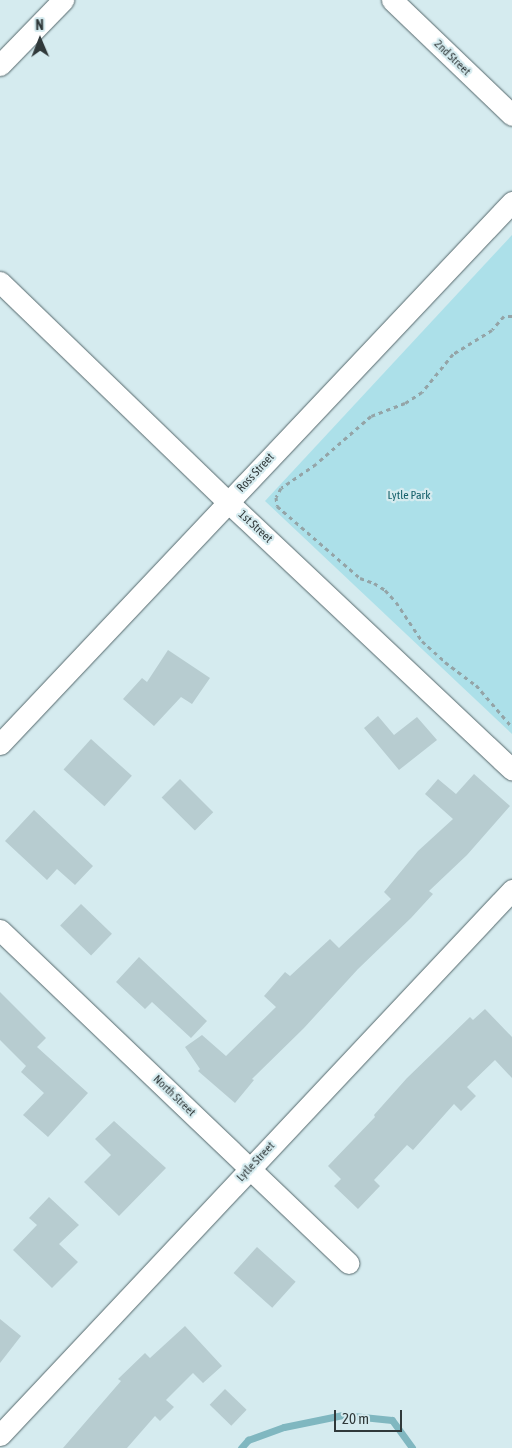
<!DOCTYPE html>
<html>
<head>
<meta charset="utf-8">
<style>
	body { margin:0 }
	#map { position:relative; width:512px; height:1448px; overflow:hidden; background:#d5ebef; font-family:"Asap Condensed",sans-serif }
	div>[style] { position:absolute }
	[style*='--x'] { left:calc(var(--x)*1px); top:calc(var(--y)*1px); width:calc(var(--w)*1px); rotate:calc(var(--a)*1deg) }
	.green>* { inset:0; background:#ace0e9 }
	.stream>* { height:7px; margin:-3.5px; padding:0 3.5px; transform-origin:3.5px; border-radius:3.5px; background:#80b7c0 }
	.building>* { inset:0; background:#b7ccd0; transform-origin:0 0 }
	.path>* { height:3px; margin-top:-1.5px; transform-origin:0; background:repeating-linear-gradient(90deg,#94a4a7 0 4px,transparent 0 8px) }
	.roads { filter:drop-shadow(0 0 1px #54676b) drop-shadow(0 0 1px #54676b) }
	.minor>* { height:21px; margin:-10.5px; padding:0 10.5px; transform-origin:10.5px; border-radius:10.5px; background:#fff }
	span { translate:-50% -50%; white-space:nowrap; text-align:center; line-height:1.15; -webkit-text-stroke:4.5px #d5ebef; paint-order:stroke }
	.street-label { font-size:12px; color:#30393a }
	.park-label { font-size:12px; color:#16616b }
	.north { position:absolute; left:15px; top:15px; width:50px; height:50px; -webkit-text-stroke:4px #d5ebef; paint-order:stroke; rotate:359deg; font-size:14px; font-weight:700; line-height:20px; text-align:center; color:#30393a }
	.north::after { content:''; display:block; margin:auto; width:18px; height:22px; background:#30393a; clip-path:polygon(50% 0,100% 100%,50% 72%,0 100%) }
	.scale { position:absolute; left:334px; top:1410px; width:68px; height:22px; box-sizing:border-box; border:2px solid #30393a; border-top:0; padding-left:6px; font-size:15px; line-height:18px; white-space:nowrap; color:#30393a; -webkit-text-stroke:4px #d5ebef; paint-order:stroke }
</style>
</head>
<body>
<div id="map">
	<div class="green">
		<div style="clip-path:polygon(512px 235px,512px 734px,265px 501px)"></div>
	</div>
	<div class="stream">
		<div style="--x:241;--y:1448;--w:11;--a:-49"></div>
		<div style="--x:248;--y:1440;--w:38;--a:-20"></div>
		<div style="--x:284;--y:1427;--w:60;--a:-11.5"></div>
		<div style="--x:343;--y:1415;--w:49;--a:5.8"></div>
		<div style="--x:392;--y:1420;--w:34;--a:54"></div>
	</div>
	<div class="building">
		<div style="clip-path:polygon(168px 650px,210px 678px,192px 704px,181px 697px,154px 726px,123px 699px,142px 678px,147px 682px)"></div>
		<div style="clip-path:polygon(378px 716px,394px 735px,417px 717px,437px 740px,399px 770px,364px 728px)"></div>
		<div style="left:91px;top:739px;width:55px;height:41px;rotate:42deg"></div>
		<div style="clip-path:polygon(474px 774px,510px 806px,467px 855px,429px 891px,433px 894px,411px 918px,358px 969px,304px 1028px,252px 1079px,254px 1080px,235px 1103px,198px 1071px,200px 1069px,185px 1047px,202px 1035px,226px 1056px,276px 1007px,264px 996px,285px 972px,290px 976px,330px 939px,339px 948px,391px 899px,384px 892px,418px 851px,453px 819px,425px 794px,438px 779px,456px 794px)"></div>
		<div style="left:180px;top:779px;width:47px;height:26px;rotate:45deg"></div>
		<div style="clip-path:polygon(34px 810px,93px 866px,75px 885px,57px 869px,47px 880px,5px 841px)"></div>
		<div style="left:81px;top:904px;width:43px;height:30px;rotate:44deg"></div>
		<div style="clip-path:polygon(139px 957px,207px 1021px,191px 1038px,152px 1002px,145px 1009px,116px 982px)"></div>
		<div style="clip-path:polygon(0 992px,46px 1038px,37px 1047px,88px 1093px,48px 1137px,23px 1115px,44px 1093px,21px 1072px,26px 1066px,0 1040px)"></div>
		<div style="clip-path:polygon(485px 1009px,512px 1037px,512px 1078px,495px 1060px,467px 1087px,476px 1096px,461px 1111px,454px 1104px,413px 1150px,407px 1145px,374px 1180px,380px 1186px,358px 1209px,334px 1186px,341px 1179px,328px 1166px,375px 1117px,374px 1115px,407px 1078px,470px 1017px,473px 1020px)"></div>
		<div style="clip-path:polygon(114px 1121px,166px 1168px,119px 1216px,84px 1182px,111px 1155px,95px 1139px)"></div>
		<div style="clip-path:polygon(49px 1197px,79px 1225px,59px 1244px,78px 1262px,52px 1288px,13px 1250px,37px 1225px,29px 1218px)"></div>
		<div style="left:257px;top:1247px;width:52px;height:35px;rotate:42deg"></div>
		<div style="clip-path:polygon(0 1319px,21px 1336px,0 1363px)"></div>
		<div style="clip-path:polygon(185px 1326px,222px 1366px,203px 1383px,193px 1373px,166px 1400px,174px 1407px,160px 1421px,155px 1416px,127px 1448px,63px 1448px,121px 1381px,118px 1379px,145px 1353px,150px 1358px)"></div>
		<div style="left:225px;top:1389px;width:30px;height:22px;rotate:44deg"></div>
	</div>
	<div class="path">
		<div style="--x:512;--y:316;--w:8;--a:180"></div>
		<div style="--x:504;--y:316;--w:18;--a:131"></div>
		<div style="--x:492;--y:330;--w:46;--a:148.4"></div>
		<div style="--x:453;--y:354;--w:49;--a:129.2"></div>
		<div style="--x:422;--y:392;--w:20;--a:147"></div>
		<div style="--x:405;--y:403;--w:36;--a:159"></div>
		<div style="--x:371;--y:416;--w:73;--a:138.9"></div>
		<div style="--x:316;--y:464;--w:42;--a:145.6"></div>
		<div style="--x:281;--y:488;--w:10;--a:119"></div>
		<div style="--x:276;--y:497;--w:9;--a:84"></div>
		<div style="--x:277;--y:506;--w:110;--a:40.9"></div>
		<div style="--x:360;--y:578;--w:15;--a:20"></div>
		<div style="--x:374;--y:583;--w:13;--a:32"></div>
		<div style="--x:385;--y:590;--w:16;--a:47"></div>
		<div style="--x:396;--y:602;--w:47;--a:56.3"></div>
		<div style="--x:422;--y:641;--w:31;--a:42"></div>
		<div style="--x:445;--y:662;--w:39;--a:37"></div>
		<div style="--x:476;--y:685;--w:55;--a:49.4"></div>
	</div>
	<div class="roads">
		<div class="minor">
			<div style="--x:392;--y:0;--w:166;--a:43.8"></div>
			<div style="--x:0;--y:65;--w:91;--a:-45.9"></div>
			<div style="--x:0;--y:282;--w:317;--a:44"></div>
			<div style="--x:228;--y:502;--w:390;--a:43.3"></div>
			<div style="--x:0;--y:744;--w:746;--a:-46.63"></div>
			<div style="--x:0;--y:930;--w:482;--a:43.7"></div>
			<div style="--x:0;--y:1435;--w:748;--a:-46.79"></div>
		</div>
	</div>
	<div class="street-label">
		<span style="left:452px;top:58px;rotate:44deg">2nd Street</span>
		<span style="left:256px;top:473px;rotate:-47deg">Ross Street</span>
		<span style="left:255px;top:527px;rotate:43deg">1st Street</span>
		<span style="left:174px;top:1096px;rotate:44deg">North Street</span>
		<span style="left:256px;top:1162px;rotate:-47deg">Lytle Street</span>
	</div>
	<div class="park-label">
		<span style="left:409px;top:496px">Lytle Park</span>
	</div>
	<div class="north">N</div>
	<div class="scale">20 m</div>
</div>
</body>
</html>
